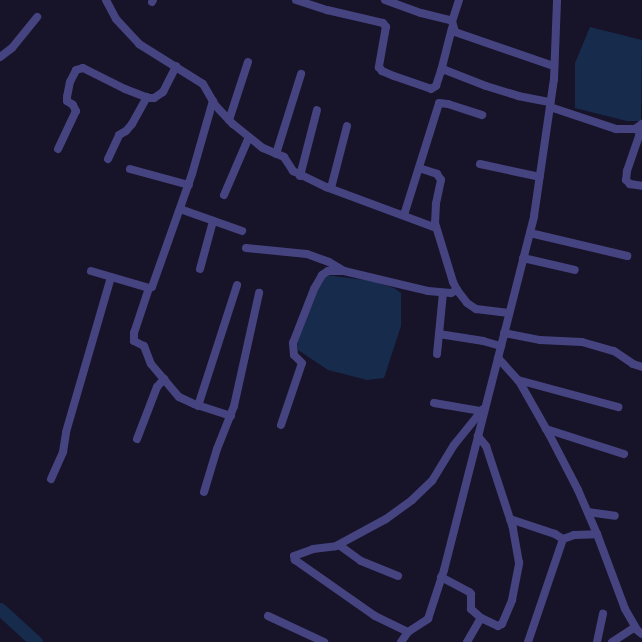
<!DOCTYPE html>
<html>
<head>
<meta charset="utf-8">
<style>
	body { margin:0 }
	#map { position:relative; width:642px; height:642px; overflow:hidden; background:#171328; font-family:Quicksand,sans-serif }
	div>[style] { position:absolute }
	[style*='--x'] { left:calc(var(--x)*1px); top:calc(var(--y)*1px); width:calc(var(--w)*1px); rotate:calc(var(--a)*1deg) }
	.water>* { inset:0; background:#172b4d }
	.river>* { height:13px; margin:-6.5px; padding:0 6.5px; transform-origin:6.5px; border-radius:6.5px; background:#172b4d }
	.street>* { height:8px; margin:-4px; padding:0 4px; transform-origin:4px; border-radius:4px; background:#464381 }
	span { translate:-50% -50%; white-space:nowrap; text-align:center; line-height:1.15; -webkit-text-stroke:3.5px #171328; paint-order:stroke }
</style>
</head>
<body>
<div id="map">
	<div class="water">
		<div style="clip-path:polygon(590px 27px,642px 40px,641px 121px,627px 121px,575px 108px,575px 63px)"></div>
		<div style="clip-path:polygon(326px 275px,372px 281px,394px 288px,401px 293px,401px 326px,384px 378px,367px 380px,328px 370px,298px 350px,297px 340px,314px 295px)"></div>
	</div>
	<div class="river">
		<div style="--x:0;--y:609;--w:49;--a:42.5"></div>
	</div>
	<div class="street">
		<div style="--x:106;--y:0;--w:21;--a:62"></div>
		<div style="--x:116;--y:19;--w:34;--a:47"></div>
		<div style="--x:139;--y:44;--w:75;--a:32"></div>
		<div style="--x:203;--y:84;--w:24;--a:60"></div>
		<div style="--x:215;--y:105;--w:26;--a:47"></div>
		<div style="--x:233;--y:124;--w:38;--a:39"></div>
		<div style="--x:263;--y:148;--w:23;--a:23"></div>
		<div style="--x:284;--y:157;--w:17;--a:57"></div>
		<div style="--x:293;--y:171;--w:37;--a:26"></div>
		<div style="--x:326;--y:187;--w:117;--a:20.4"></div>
		<div style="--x:296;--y:0;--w:33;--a:18"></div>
		<div style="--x:327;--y:10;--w:57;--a:13.1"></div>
		<div style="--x:383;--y:23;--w:5;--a:53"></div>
		<div style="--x:386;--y:27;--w:5;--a:101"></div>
		<div style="--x:385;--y:32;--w:36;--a:100"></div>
		<div style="--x:379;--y:67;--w:5;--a:53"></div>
		<div style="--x:382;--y:71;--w:13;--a:23"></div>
		<div style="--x:394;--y:76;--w:39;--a:19"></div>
		<div style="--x:431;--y:89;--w:6;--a:-31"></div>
		<div style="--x:436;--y:86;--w:16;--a:-72"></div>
		<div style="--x:441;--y:71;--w:4;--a:-14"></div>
		<div style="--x:445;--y:70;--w:44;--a:21.3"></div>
		<div style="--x:486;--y:86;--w:34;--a:17"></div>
		<div style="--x:518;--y:96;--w:33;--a:11"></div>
		<div style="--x:385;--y:0;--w:38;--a:20"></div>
		<div style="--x:421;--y:13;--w:32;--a:14"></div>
		<div style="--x:459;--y:0;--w:22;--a:108"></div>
		<div style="--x:452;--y:21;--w:11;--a:75"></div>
		<div style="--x:455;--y:32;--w:105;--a:19"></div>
		<div style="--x:152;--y:2;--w:2;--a:-63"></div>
		<div style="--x:0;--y:57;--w:15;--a:-37"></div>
		<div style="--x:12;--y:48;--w:40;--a:-51"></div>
		<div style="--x:441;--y:71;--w:44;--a:-75.7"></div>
		<div style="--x:550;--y:107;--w:70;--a:18.4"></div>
		<div style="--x:616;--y:129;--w:19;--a:0"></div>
		<div style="--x:635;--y:129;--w:9;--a:-36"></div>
		<div style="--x:229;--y:120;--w:61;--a:-71.9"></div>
		<div style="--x:640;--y:127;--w:9;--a:96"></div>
		<div style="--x:639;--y:136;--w:37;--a:109"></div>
		<div style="--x:627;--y:171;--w:9;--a:96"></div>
		<div style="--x:626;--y:180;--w:6;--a:45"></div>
		<div style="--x:630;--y:184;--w:12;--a:9"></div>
		<div style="--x:58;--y:149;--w:42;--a:-64.7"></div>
		<div style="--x:76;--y:111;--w:7;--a:-117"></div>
		<div style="--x:73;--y:105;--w:7;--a:-146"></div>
		<div style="--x:67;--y:101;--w:4;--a:-90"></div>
		<div style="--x:67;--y:97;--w:15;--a:-79"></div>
		<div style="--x:70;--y:82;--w:13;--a:-63"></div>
		<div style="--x:76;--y:70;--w:7;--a:-16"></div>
		<div style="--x:83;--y:68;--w:47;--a:26.6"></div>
		<div style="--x:125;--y:89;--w:25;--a:21"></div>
		<div style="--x:148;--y:98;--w:6;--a:0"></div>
		<div style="--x:154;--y:98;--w:11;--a:-34"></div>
		<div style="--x:163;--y:92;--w:29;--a:-63"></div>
		<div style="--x:276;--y:154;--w:84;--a:-72.6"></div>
		<div style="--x:108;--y:159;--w:26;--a:-65"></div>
		<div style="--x:119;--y:135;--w:8;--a:-30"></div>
		<div style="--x:126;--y:131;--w:9;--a:-49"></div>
		<div style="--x:132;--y:124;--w:31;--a:-61"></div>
		<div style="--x:480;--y:164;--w:61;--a:12.2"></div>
		<div style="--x:419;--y:168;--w:19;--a:18"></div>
		<div style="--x:437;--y:174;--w:7;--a:56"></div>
		<div style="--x:441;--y:180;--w:25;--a:102"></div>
		<div style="--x:436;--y:204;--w:19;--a:93"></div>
		<div style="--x:435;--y:223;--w:62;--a:73"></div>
		<div style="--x:453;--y:282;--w:9;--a:63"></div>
		<div style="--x:457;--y:290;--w:16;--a:52"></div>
		<div style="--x:467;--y:303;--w:11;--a:34"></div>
		<div style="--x:476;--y:309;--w:33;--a:7"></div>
		<div style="--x:130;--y:169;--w:61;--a:15.2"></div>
		<div style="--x:300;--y:176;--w:68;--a:-75.6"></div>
		<div style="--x:331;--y:188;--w:64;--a:-75.5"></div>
		<div style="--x:224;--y:195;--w:63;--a:-66.7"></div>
		<div style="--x:180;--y:209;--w:66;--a:19.5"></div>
		<div style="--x:404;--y:215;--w:117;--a:-72.6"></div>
		<div style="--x:439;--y:103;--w:9;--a:6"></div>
		<div style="--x:448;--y:104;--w:36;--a:18"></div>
		<div style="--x:530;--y:233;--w:100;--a:13.3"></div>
		<div style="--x:246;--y:248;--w:61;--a:5.6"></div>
		<div style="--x:307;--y:254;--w:23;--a:20"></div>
		<div style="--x:329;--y:262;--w:17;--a:31"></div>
		<div style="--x:523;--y:258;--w:53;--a:13"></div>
		<div style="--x:200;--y:269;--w:50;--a:-74.8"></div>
		<div style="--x:91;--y:271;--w:60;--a:16.3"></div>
		<div style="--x:149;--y:288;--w:3;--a:-18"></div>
		<div style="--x:152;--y:287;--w:120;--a:-70.5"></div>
		<div style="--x:192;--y:174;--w:76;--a:-74"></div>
		<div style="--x:149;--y:288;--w:47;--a:108.4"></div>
		<div style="--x:134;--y:333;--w:8;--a:90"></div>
		<div style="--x:134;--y:341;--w:11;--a:27"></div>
		<div style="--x:144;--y:346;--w:19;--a:69"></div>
		<div style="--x:151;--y:364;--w:43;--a:49.7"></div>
		<div style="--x:179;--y:397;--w:17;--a:25"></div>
		<div style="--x:194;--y:404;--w:39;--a:18"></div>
		<div style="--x:504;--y:333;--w:37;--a:11"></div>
		<div style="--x:540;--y:340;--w:42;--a:2.7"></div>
		<div style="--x:582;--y:342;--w:33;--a:16"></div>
		<div style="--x:614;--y:351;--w:23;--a:34"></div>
		<div style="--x:633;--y:364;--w:9;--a:18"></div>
		<div style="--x:439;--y:334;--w:45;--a:9"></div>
		<div style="--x:483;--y:341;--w:19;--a:16"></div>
		<div style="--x:437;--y:354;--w:61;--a:-84.4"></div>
		<div style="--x:498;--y:358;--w:31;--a:48"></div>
		<div style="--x:519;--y:381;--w:61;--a:60.5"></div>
		<div style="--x:549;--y:434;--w:63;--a:62.6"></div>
		<div style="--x:578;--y:490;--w:48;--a:66.6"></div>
		<div style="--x:597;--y:534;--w:80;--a:69.5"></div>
		<div style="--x:625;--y:609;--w:24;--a:60"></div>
		<div style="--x:637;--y:630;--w:6;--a:39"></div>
		<div style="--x:518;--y:380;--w:104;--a:15.1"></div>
		<div style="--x:434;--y:403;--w:48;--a:9.7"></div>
		<div style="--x:198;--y:406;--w:127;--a:-72.1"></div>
		<div style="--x:281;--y:425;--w:65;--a:-71.3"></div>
		<div style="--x:302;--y:363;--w:11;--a:-135"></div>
		<div style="--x:294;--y:355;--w:12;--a:-95"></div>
		<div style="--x:293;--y:343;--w:58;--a:-68.7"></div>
		<div style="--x:314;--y:289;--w:16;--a:-60"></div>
		<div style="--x:322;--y:275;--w:7;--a:-34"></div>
		<div style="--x:328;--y:271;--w:16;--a:0"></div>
		<div style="--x:344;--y:271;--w:86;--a:13.4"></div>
		<div style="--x:428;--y:291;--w:23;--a:5"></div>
		<div style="--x:451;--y:293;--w:7;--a:-27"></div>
		<div style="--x:546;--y:429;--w:82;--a:17.8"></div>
		<div style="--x:137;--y:439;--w:56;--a:-69"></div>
		<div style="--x:157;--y:387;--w:11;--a:-49"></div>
		<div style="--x:51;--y:479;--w:30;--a:-66"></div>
		<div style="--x:63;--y:452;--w:20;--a:-81"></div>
		<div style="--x:66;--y:432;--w:161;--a:-73.8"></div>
		<div style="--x:204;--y:492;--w:45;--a:-73.2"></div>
		<div style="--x:217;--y:449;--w:46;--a:-68.4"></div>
		<div style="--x:234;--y:406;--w:116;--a:-77.5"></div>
		<div style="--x:588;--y:512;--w:27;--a:8"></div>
		<div style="--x:510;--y:519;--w:47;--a:18.4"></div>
		<div style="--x:555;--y:534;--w:9;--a:32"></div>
		<div style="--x:339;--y:545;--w:27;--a:36"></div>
		<div style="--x:361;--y:561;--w:40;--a:22"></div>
		<div style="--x:441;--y:577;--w:32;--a:28"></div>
		<div style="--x:469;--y:592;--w:3;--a:45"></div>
		<div style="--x:471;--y:594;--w:15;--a:90"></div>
		<div style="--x:471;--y:609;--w:13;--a:42"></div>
		<div style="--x:481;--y:618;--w:19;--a:25"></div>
		<div style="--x:498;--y:626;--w:4;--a:-27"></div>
		<div style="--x:502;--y:624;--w:26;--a:-67"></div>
		<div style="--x:512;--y:600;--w:38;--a:-79"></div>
		<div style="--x:519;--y:563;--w:36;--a:-100"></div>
		<div style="--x:513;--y:528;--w:86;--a:-108.2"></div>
		<div style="--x:486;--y:446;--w:13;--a:-129"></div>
		<div style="--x:268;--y:616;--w:62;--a:24.9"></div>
		<div style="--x:408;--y:632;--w:37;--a:-154"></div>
		<div style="--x:375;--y:616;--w:98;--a:-145"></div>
		<div style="--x:295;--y:560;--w:4;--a:-104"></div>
		<div style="--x:294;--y:556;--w:20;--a:-20"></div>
		<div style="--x:313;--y:549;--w:23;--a:-7"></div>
		<div style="--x:336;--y:546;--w:57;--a:-28.4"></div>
		<div style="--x:386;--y:519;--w:32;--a:-36"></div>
		<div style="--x:412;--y:500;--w:28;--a:-44"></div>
		<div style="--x:432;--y:481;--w:42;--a:-58.6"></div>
		<div style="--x:454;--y:445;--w:46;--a:-51.1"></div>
		<div style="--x:401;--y:642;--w:12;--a:-55"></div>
		<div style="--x:408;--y:632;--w:24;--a:-33"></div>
		<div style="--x:428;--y:619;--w:52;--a:-71.9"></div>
		<div style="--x:444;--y:570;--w:365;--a:-75.7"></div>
		<div style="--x:534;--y:216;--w:138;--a:-81.7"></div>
		<div style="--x:554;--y:79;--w:79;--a:-87.8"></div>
		<div style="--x:467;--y:642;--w:28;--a:-60"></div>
		<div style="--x:528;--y:642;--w:109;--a:-71.2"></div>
		<div style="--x:563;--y:539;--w:12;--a:-20"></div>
		<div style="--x:574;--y:535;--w:23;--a:-2"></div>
		<div style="--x:597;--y:642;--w:29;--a:-78"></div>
		<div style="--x:612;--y:642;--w:27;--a:-33"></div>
	</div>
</div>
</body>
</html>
